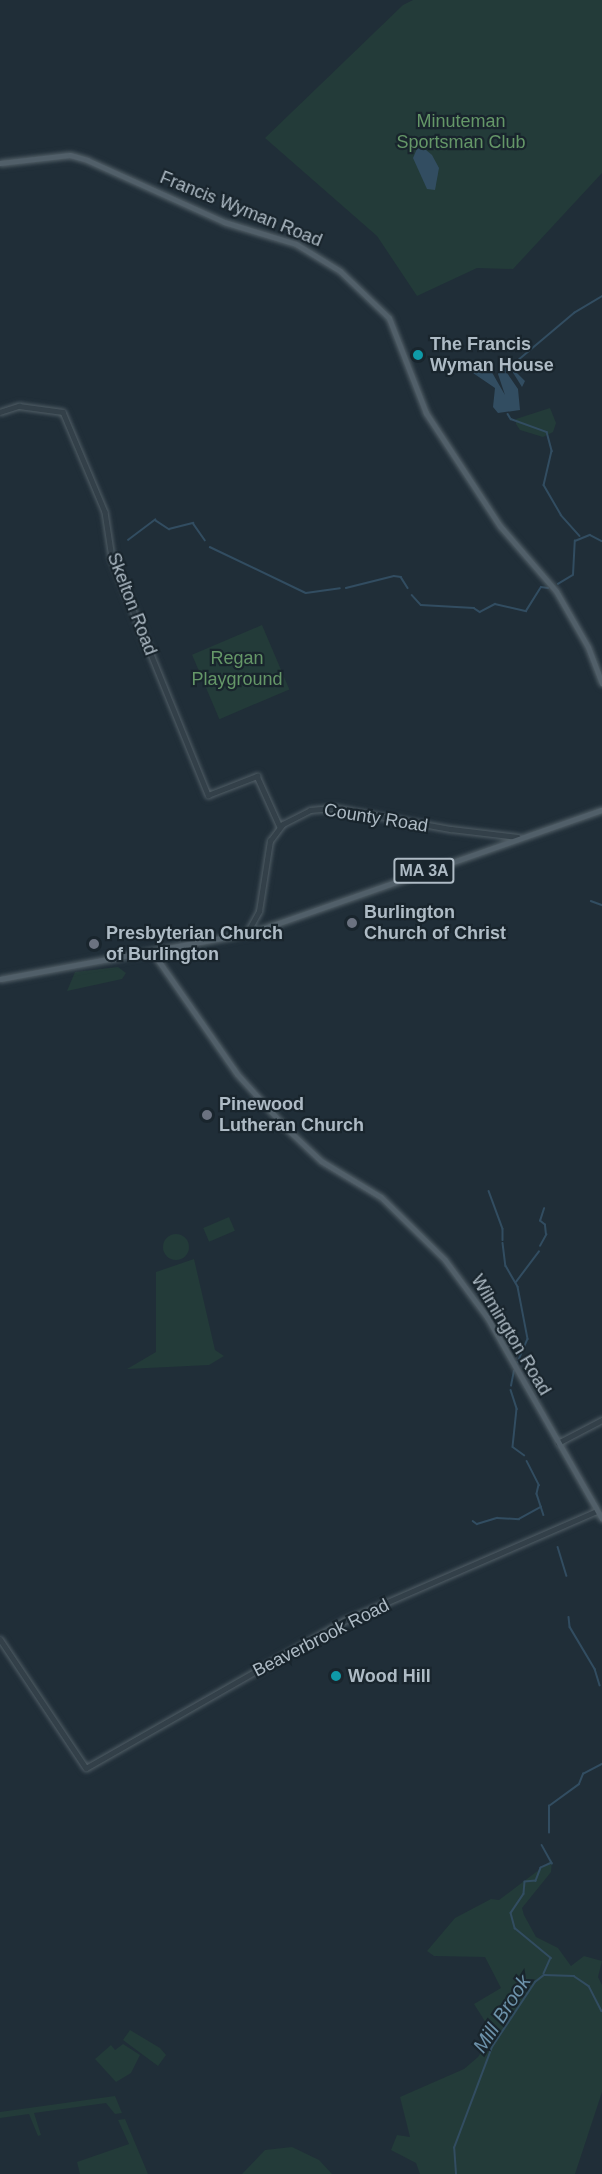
<!DOCTYPE html>
<html>
<head>
<meta charset="utf-8">
<style>
	body { margin:0 }
	#map { position:relative; width:602px; height:2174px; overflow:hidden; background:#202e38; font-family:Arial,sans-serif }
	div>[style] { position:absolute }
	[style*='--x'] { left:calc(var(--x)*1px); top:calc(var(--y)*1px); width:calc(var(--w)*1px); rotate:calc(var(--a)*1deg) }
	.green>* { inset:0; background:#233b39; transform-origin:0 0 }
	.round { border-radius:50% }
	.water>* { inset:0; background:#324d61 }
	.stream>* { height:1.5px; margin:-0.75px; padding:0 0.75px; transform-origin:0.75px; border-radius:0.75px; background:#324d61 }
	.roads { filter:drop-shadow(0 0 2px #515e66) drop-shadow(0 0 2px #515e66) }
	.minor>* { height:4.5px; margin:-2.25px; padding:0 2.25px; transform-origin:2.25px; border-radius:2.25px; background:#334049 }
	.major>* { height:5px; margin:-2.5px; padding:0 2.5px; transform-origin:2.5px; border-radius:2.5px; background:#515f69 }
	.dots>* { width:16px; height:16px; translate:-50% -50%; box-sizing:border-box; border:3px solid #19252d; border-radius:50% }
	span { translate:-50% -50%; white-space:nowrap; text-align:center; line-height:1.15; -webkit-text-stroke:4.5px #19252d; paint-order:stroke }
	.shield-label span { padding:2px 4px; background:#19252d; border:2px solid; border-radius:4px; -webkit-text-stroke-width:0 }
	.shield-label { font-size:16px; color:#aebbc5; font-weight:700 }
	.park-label { font-size:18px; color:#659768 }
	.street-label { font-size:18px; color:#aebbc5 }
	.poi-label { font-size:18px; color:#aebbc5; font-weight:700 }
	.left { translate:0 -50%; text-align:left }
	.water-label { font-size:20px; color:#6d92aa; font-style:italic }
</style>
</head>
<body>
<div id="map">
	<div class="green">
		<div style="clip-path:polygon(413px 0,602px 0,602px 173px,513px 269px,477px 268px,417px 296px,377px 236px,265px 138px,403px 5px)"></div>
		<div style="clip-path:polygon(550px 408px,556px 423px,553px 432px,543px 437px,520px 430px,516px 424px,516px 419px)"></div>
		<div style="left:262px;top:625px;width:70px;height:76px;rotate:67deg"></div>
		<div style="clip-path:polygon(118px 967px,126px 973px,122px 979px,67px 991px,75px 972px)"></div>
		<div style="left:229px;top:1217px;width:15px;height:28px;rotate:67deg"></div>
		<div class="round" style="left:163px;top:1234px;width:26px;height:26px"></div>
		<div style="clip-path:polygon(194px 1259px,215px 1350px,224px 1356px,209px 1365px,127px 1369px,156px 1352px,156px 1272px)"></div>
		<div style="clip-path:polygon(552px 1860px,551px 1872px,522px 1908px,524px 1915px,536px 1937px,558px 1948px,571px 1966px,584px 1956px,602px 1961px,598px 1977px,602px 1985px,602px 2092px,575px 2174px,420px 2174px,416px 2163px,391px 2150px,397px 2135px,410px 2137px,400px 2097px,464px 2069px,478px 2057px,493px 2034px,474px 2004px,501px 1988px,485px 1957px,434px 1956px,427px 1951px,455px 1918px,491px 1899px,499px 1900px)"></div>
		<div style="clip-path:polygon(130px 2030px,160px 2048px,166px 2055px,158px 2066px,123px 2040px)"></div>
		<div style="clip-path:polygon(123px 2044px,140px 2055px,131px 2073px,116px 2082px,95px 2059px,111px 2045px,115px 2050px)"></div>
		<div style="clip-path:polygon(115px 2096px,122px 2113px,115px 2114px,106px 2103px,34px 2113px,41px 2135px,38px 2136px,29px 2114px,0 2118px,0 2112px)"></div>
		<div style="clip-path:polygon(125px 2119px,148px 2174px,80px 2174px,77px 2162px,129px 2144px,118px 2120px)"></div>
		<div style="clip-path:polygon(292px 2147px,319px 2160px,332px 2174px,242px 2174px,265px 2150px)"></div>
	</div>
	<div class="water">
		<div style="clip-path:polygon(419px 144px,432px 155px,439px 168px,435px 190px,427px 189px,413px 158px)"></div>
		<div style="clip-path:polygon(486px 362px,505px 395px,498px 374px,500px 364px,511px 367px,525px 381px,522px 387px,512px 371px,507px 373px,518px 389px,520px 410px,498px 413px,493px 407px,495px 388px,473px 373px)"></div>
	</div>
	<div class="stream">
		<div style="--x:510;--y:367;--w:84;--a:-40.2"></div>
		<div style="--x:574;--y:313;--w:33;--a:-31"></div>
		<div style="--x:508;--y:414;--w:6;--a:59"></div>
		<div style="--x:511;--y:419;--w:38;--a:20"></div>
		<div style="--x:547;--y:432;--w:20;--a:75"></div>
		<div style="--x:552;--y:451;--w:35;--a:103"></div>
		<div style="--x:544;--y:485;--w:34;--a:60"></div>
		<div style="--x:561;--y:515;--w:28;--a:48"></div>
		<div style="--x:128;--y:540;--w:34;--a:-37"></div>
		<div style="--x:155;--y:520;--w:17;--a:33"></div>
		<div style="--x:169;--y:529;--w:25;--a:-14"></div>
		<div style="--x:193;--y:523;--w:21;--a:55"></div>
		<div style="--x:210;--y:547;--w:106;--a:25.6"></div>
		<div style="--x:306;--y:593;--w:34;--a:-8"></div>
		<div style="--x:558;--y:584;--w:17;--a:-31"></div>
		<div style="--x:573;--y:575;--w:34;--a:-87"></div>
		<div style="--x:575;--y:541;--w:16;--a:-22"></div>
		<div style="--x:590;--y:535;--w:13;--a:27"></div>
		<div style="--x:346;--y:588;--w:49;--a:-14"></div>
		<div style="--x:394;--y:576;--w:7;--a:8"></div>
		<div style="--x:401;--y:577;--w:13;--a:58"></div>
		<div style="--x:412;--y:595;--w:13;--a:48"></div>
		<div style="--x:421;--y:605;--w:53;--a:3.2"></div>
		<div style="--x:474;--y:608;--w:7;--a:34"></div>
		<div style="--x:480;--y:612;--w:17;--a:-28"></div>
		<div style="--x:495;--y:604;--w:32;--a:13"></div>
		<div style="--x:526;--y:611;--w:28;--a:-58"></div>
		<div style="--x:541;--y:587;--w:7;--a:8"></div>
		<div style="--x:591;--y:901;--w:12;--a:20"></div>
		<div style="--x:489;--y:1191;--w:40;--a:69.8"></div>
		<div style="--x:503;--y:1229;--w:11;--a:90"></div>
		<div style="--x:503;--y:1243;--w:23;--a:83"></div>
		<div style="--x:506;--y:1266;--w:24;--a:60"></div>
		<div style="--x:518;--y:1287;--w:53;--a:79.1"></div>
		<div style="--x:528;--y:1339;--w:25;--a:113"></div>
		<div style="--x:540;--y:1246;--w:13;--a:-61"></div>
		<div style="--x:546;--y:1235;--w:10;--a:-96"></div>
		<div style="--x:545;--y:1225;--w:6;--a:-141"></div>
		<div style="--x:540;--y:1221;--w:13;--a:-72"></div>
		<div style="--x:516;--y:1282;--w:38;--a:-53"></div>
		<div style="--x:511;--y:1386;--w:15;--a:-79"></div>
		<div style="--x:511;--y:1390;--w:20;--a:72"></div>
		<div style="--x:517;--y:1409;--w:38;--a:96"></div>
		<div style="--x:513;--y:1447;--w:14;--a:36"></div>
		<div style="--x:527;--y:1461;--w:27;--a:63"></div>
		<div style="--x:539;--y:1485;--w:9;--a:103"></div>
		<div style="--x:537;--y:1494;--w:22;--a:72"></div>
		<div style="--x:473;--y:1521;--w:5;--a:37"></div>
		<div style="--x:477;--y:1524;--w:21;--a:-17"></div>
		<div style="--x:497;--y:1518;--w:22;--a:3"></div>
		<div style="--x:519;--y:1519;--w:25;--a:-29"></div>
		<div style="--x:558;--y:1547;--w:30;--a:73"></div>
		<div style="--x:569;--y:1617;--w:10;--a:84"></div>
		<div style="--x:570;--y:1627;--w:49;--a:59.2"></div>
		<div style="--x:595;--y:1669;--w:17;--a:73"></div>
		<div style="--x:549;--y:1833;--w:27;--a:-90"></div>
		<div style="--x:549;--y:1806;--w:37;--a:-36"></div>
		<div style="--x:579;--y:1784;--w:11;--a:-68"></div>
		<div style="--x:583;--y:1774;--w:21;--a:-28"></div>
		<div style="--x:542;--y:1845;--w:21;--a:61"></div>
		<div style="--x:552;--y:1863;--w:12;--a:156"></div>
		<div style="--x:541;--y:1868;--w:14;--a:111"></div>
		<div style="--x:536;--y:1881;--w:11;--a:175"></div>
		<div style="--x:525;--y:1882;--w:12;--a:95"></div>
		<div style="--x:524;--y:1894;--w:23;--a:124"></div>
		<div style="--x:511;--y:1913;--w:16;--a:75"></div>
		<div style="--x:515;--y:1928;--w:47;--a:39.8"></div>
		<div style="--x:551;--y:1958;--w:17;--a:114"></div>
		<div style="--x:456;--y:2174;--w:26;--a:-94"></div>
		<div style="--x:454;--y:2148;--w:108;--a:-69.4"></div>
		<div style="--x:492;--y:2047;--w:78;--a:-56.5"></div>
		<div style="--x:535;--y:1982;--w:11;--a:-38"></div>
		<div style="--x:544;--y:1975;--w:30;--a:2"></div>
		<div style="--x:574;--y:1976;--w:18;--a:34"></div>
		<div style="--x:589;--y:1986;--w:28;--a:63"></div>
	</div>
	<div class="roads">
		<div class="minor">
			<div style="--x:0;--y:412;--w:20;--a:-18"></div>
			<div style="--x:19;--y:406;--w:44;--a:7.8"></div>
			<div style="--x:63;--y:412;--w:108;--a:67.2"></div>
			<div style="--x:105;--y:512;--w:47;--a:81.3"></div>
			<div style="--x:112;--y:558;--w:256;--a:67.9"></div>
			<div style="--x:208;--y:795;--w:53;--a:-21.2"></div>
			<div style="--x:257;--y:776;--w:56;--a:65.7"></div>
			<div style="--x:247;--y:933;--w:25;--a:-61"></div>
			<div style="--x:259;--y:911;--w:71;--a:-81.1"></div>
			<div style="--x:270;--y:841;--w:21;--a:-53"></div>
			<div style="--x:283;--y:824;--w:30;--a:-27"></div>
			<div style="--x:310;--y:810;--w:25;--a:-5"></div>
			<div style="--x:335;--y:808;--w:118;--a:10.3"></div>
			<div style="--x:451;--y:829;--w:67;--a:6.8"></div>
			<div style="--x:558;--y:1443;--w:50;--a:-27.6"></div>
			<div style="--x:0;--y:1639;--w:155;--a:56.3"></div>
			<div style="--x:86;--y:1768;--w:297;--a:-29.7"></div>
			<div style="--x:344;--y:1621;--w:276;--a:-23.5"></div>
		</div>
		<div class="major">
			<div style="--x:0;--y:163;--w:70;--a:-6.5"></div>
			<div style="--x:70;--y:155;--w:18;--a:16"></div>
			<div style="--x:87;--y:160;--w:150;--a:24.3"></div>
			<div style="--x:224;--y:222;--w:75;--a:17"></div>
			<div style="--x:296;--y:244;--w:52;--a:31.5"></div>
			<div style="--x:340;--y:271;--w:68;--a:43.8"></div>
			<div style="--x:389;--y:318;--w:102;--a:68.7"></div>
			<div style="--x:426;--y:413;--w:135;--a:56.8"></div>
			<div style="--x:500;--y:526;--w:86;--a:49.3"></div>
			<div style="--x:556;--y:591;--w:64;--a:60.3"></div>
			<div style="--x:588;--y:647;--w:39;--a:69"></div>
			<div style="--x:153;--y:953;--w:147;--a:55.2"></div>
			<div style="--x:237;--y:1074;--w:73;--a:47.8"></div>
			<div style="--x:286;--y:1128;--w:48;--a:43.3"></div>
			<div style="--x:321;--y:1161;--w:70;--a:31"></div>
			<div style="--x:381;--y:1197;--w:90;--a:44.5"></div>
			<div style="--x:445;--y:1260;--w:71;--a:53.6"></div>
			<div style="--x:487;--y:1317;--w:232;--a:60.3"></div>
			<div style="--x:0;--y:979;--w:257;--a:-10.5"></div>
			<div style="--x:253;--y:932;--w:370;--a:-19.3"></div>
		</div>
	</div>
	<div class="dots">
		<div style="left:418px;top:355px;background:#0f9aa8"></div>
		<div style="left:352px;top:923px;background:#6b7280"></div>
		<div style="left:94px;top:944px;background:#6b7280"></div>
		<div style="left:207px;top:1115px;background:#6b7280"></div>
		<div style="left:336px;top:1676px;background:#0f9aa8"></div>
	</div>
	<div class="shield-label">
		<span style="left:424px;top:871px">MA 3A</span>
	</div>
	<div class="park-label">
		<span style="left:461px;top:132px">Minuteman<br>Sportsman Club</span>
		<span style="left:237px;top:669px">Regan<br>Playground</span>
	</div>
	<div class="street-label">
		<span style="left:241px;top:209px;rotate:22deg">Francis Wyman Road</span>
		<span style="left:132px;top:604px;rotate:69deg">Skelton Road</span>
		<span style="left:376px;top:818px;rotate:9deg">County Road</span>
		<span style="left:511px;top:1335px;rotate:59deg">Wilmington Road</span>
		<span style="left:321px;top:1638px;rotate:-27deg">Beaverbrook Road</span>
	</div>
	<div class="poi-label">
		<span class="left" style="left:430px;top:355px">The Francis<br>Wyman House</span>
		<span class="left" style="left:364px;top:923px">Burlington<br>Church of Christ</span>
		<span class="left" style="left:106px;top:944px">Presbyterian Church<br>of Burlington</span>
		<span class="left" style="left:219px;top:1115px">Pinewood<br>Lutheran Church</span>
		<span class="left" style="left:348px;top:1676px">Wood Hill</span>
	</div>
	<div class="water-label">
		<span style="left:502px;top:2014px;rotate:-57deg">Mill Brook</span>
	</div>
</div>
</body>
</html>
